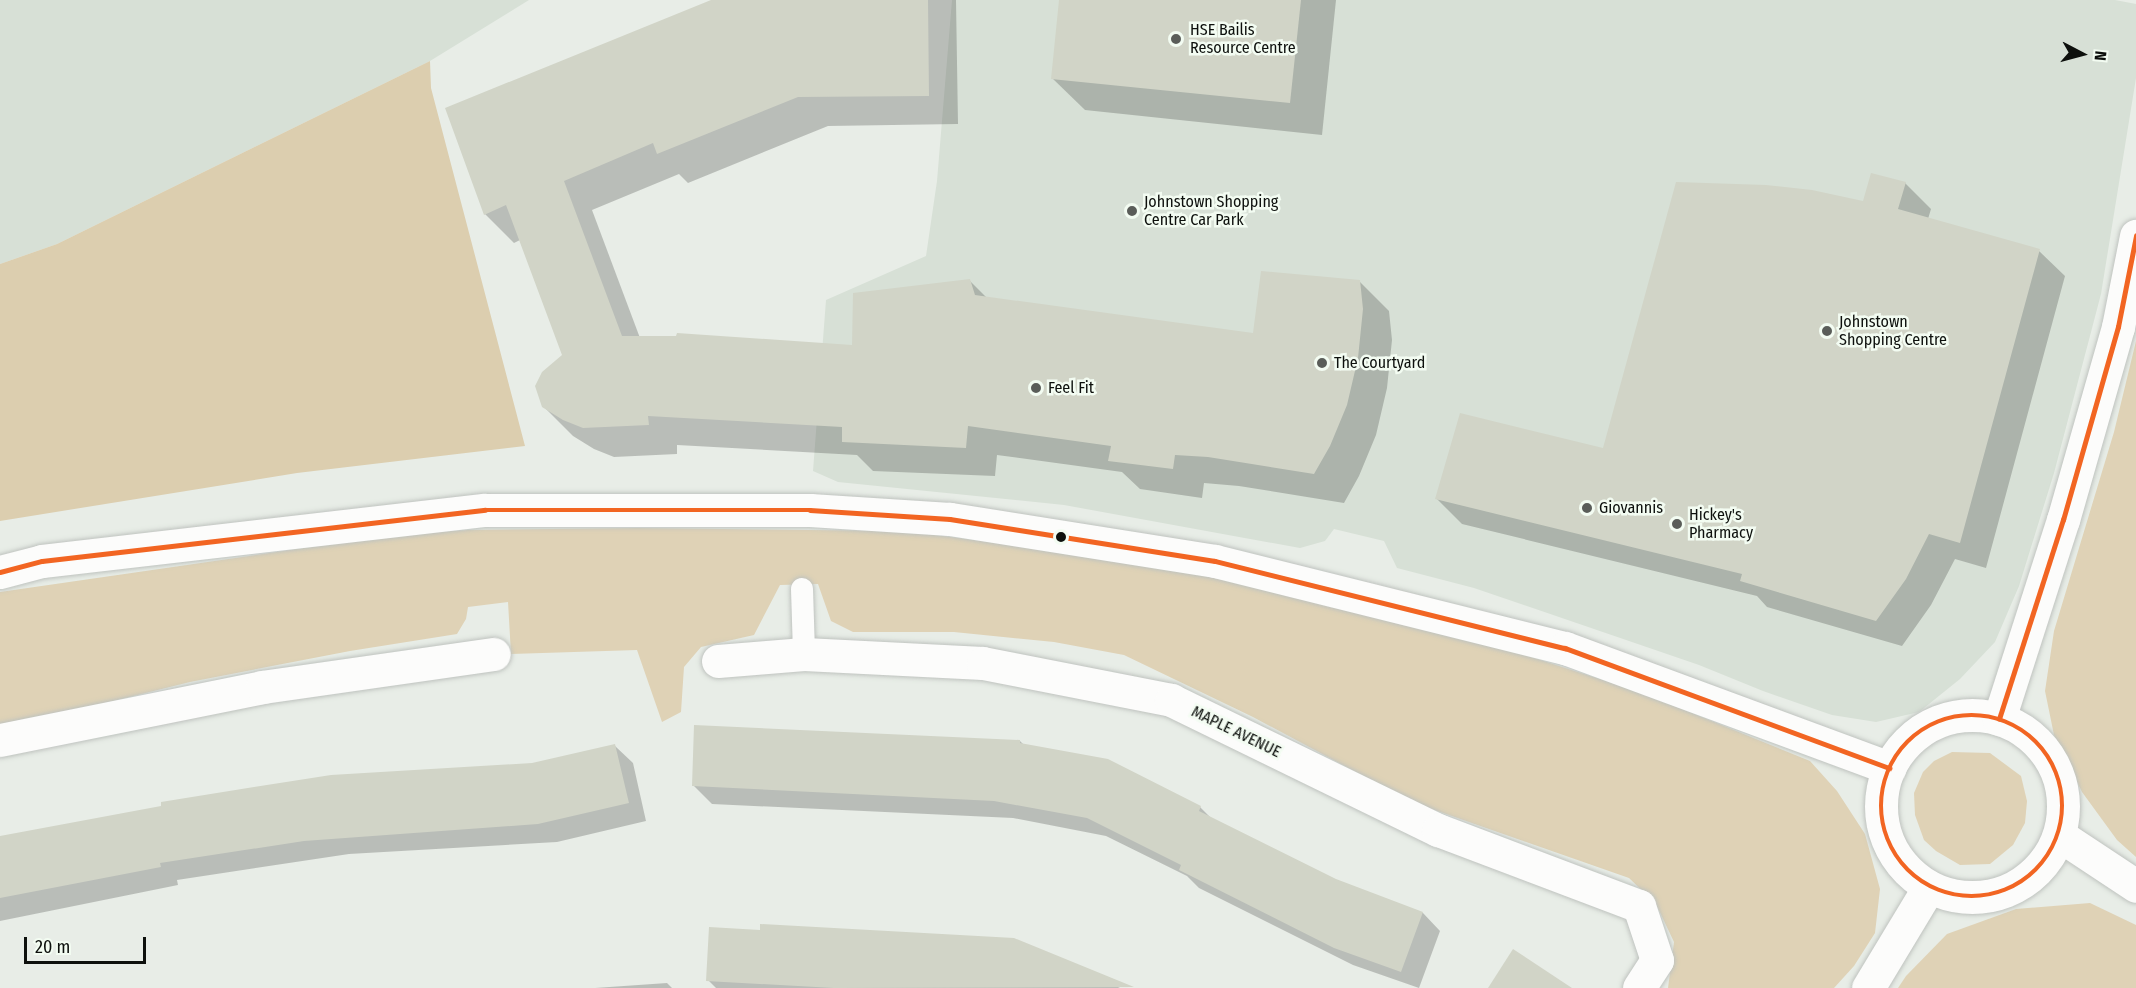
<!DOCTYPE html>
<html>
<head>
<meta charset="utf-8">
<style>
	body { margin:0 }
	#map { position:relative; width:2136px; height:988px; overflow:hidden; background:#e8ede7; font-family:"Fira Sans Condensed",sans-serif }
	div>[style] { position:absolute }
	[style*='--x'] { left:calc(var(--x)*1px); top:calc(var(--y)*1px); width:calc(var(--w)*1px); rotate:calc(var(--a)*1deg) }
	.built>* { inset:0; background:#d7e0d6 }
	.green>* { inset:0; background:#dfd2b6 }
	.forest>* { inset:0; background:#dcceaf }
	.shadow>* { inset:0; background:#0003 }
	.building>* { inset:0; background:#d1d4c7 }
	.roads { filter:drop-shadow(0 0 2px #bfc3bf) drop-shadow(0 0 2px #bfc3bf) }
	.service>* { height:22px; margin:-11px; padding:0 11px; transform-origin:11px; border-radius:11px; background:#fcfcfb }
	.minor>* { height:33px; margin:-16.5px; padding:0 16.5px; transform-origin:16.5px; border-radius:16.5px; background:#fcfcfb }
	.tertiary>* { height:33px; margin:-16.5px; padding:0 16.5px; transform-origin:16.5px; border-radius:16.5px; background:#fcfcfb }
	.tertiary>.ring { margin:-16.5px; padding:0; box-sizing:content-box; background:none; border:33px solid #fcfcfb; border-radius:50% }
	.bus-1>* { height:4.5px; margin:-2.25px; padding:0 2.25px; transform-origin:2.25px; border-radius:2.25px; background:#f26522 }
	.bus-1>.ring { margin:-2.25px; padding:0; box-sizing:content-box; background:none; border:4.5px solid #f26522; border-radius:50% }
	.dots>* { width:16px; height:16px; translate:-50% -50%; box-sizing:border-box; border:3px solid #f3fcf2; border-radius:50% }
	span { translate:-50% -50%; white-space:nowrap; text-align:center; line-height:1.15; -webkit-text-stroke:5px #f3fcf2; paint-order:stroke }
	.poi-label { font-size:16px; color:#0d100d }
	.left { translate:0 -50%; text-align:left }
	.street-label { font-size:16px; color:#0d100d }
	.north { position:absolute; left:2052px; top:24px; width:60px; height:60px; -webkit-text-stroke:4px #f3fcf2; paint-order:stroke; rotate:96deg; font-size:16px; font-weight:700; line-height:24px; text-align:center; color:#0d100d }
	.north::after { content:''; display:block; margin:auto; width:21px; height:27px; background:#0d100d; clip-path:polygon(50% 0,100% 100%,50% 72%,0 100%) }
	.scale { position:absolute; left:24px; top:937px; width:122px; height:27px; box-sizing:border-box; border:3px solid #0d100d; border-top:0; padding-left:8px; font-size:18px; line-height:21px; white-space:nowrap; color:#0d100d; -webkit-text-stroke:4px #f3fcf2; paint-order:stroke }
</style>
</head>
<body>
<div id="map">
	<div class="built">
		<div style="clip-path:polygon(0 0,529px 0,430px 61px,57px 244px,0 264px)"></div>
		<div style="clip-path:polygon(952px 0,2115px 0,2136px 4px,2136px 78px,2101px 294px,2054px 473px,2019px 586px,1995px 642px,1960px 679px,1919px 712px,1876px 722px,1832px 715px,1763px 691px,1699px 665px,1474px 588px,1397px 568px,1384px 541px,1334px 529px,1325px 541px,1300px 548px,1064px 505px,838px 482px,813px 471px,826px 300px,926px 256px,937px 181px)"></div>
	</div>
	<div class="green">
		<div style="clip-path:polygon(2136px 341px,2136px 857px,2117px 840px,2082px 792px,2054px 735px,2045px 691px,2054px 631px,2114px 432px)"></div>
		<div style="clip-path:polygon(637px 528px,904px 531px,1127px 560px,1292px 594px,1491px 644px,1640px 692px,1810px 761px,1837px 791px,1865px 834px,1880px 889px,1875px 933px,1854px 966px,1834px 988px,1668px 988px,1674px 942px,1656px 904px,1629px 878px,1412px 802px,1253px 717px,1124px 655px,1054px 642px,954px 632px,853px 632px,831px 621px,818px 584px,780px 585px,754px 635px,701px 647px,684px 667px,681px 712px,662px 722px,637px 650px,511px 654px,508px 602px,468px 607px,466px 619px,457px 634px,350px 651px,190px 682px,0 729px,0 592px,394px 535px,468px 530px)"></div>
		<div style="clip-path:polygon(1952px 752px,1990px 753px,2021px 776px,2027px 801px,2025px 823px,2013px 845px,1990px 864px,1960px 865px,1936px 851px,1924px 840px,1915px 815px,1914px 793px,1923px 772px,1934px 761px)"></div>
		<div style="clip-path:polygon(2090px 903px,2136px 925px,2136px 988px,1898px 988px,1906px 976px,1947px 934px,2016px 909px)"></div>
	</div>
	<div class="forest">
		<div style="clip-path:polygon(430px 61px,431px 88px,525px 446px,297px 473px,0 521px,0 264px,57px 244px)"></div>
	</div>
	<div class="shadow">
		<div style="clip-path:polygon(715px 0,956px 0,958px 124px,828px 126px,688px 183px,679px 174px,592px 210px,640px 338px,854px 346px,970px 281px,987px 298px,1255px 335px,1359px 281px,1389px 311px,1392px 340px,1387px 388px,1376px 435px,1359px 476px,1344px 503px,1239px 486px,1204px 483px,1202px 498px,1140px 489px,1122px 472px,997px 455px,995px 476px,873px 471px,857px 455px,677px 445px,677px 454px,614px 457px,594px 449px,573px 436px,543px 406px,563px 355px,520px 240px,514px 243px,485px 214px)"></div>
		<div style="clip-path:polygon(1061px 0,1336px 0,1322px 135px,1085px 110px,1052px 78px)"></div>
		<div style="clip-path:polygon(1905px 183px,1931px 209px,1928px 219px,2039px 251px,2065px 276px,1986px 568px,1955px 559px,1931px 605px,1902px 646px,1767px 607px,1757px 596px,1462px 524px,1436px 498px,1604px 450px,1864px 203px)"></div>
		<div style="clip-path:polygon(1020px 741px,1024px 745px,1200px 807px,1212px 819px,1335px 881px,1423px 913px,1440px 931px,1419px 988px,1353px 965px,1199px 888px,1187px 876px,1106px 836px,1013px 818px,712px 804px,694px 786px)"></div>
		<div style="clip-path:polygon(615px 746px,633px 763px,646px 821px,557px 842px,349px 854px,177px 880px,178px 885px,0 921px,0 838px,532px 765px)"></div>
		<div style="clip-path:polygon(708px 980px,1105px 981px,1120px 988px,716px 988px)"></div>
		<div style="clip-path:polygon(667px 983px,672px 988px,595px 988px)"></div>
	</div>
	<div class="building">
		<div style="clip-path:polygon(711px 0,928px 0,929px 96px,798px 97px,657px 154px,653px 143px,564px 181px,622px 336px,676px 336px,677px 333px,852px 345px,853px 293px,970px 279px,975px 295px,1253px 333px,1261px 271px,1360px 280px,1363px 309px,1358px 358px,1347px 405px,1330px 446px,1314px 474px,1208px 457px,1175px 455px,1173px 469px,1108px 461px,1111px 446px,968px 426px,966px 448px,842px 442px,842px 427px,648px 416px,649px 425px,583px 428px,563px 420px,542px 407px,535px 386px,542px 372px,562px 355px,506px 205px,484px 215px,445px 108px)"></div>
		<div style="clip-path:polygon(1059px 0,1301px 0,1290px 103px,1051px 79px)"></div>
		<div style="clip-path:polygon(1871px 173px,1906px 182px,1898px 209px,2040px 249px,1960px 543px,1929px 534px,1906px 579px,1876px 621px,1740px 581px,1742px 574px,1435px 499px,1460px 413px,1603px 448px,1676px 182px,1766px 185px,1812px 190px,1863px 201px)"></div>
		<div style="clip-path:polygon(694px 725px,1020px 740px,1020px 743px,1108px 759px,1201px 806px,1199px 811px,1336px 879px,1423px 912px,1401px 972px,1334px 948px,1179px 870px,1181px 865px,1087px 818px,994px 801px,692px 786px)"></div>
		<div style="clip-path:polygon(615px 744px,629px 803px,538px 824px,304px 841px,160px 863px,161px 867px,0 898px,0 836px,161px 806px,161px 802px,254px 787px,331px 775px,532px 763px)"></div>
		<div style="clip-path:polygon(760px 924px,1014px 938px,1134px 987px,834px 988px,706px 981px,709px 927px,760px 930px)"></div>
		<div style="clip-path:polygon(1513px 949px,1572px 988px,1488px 988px)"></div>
	</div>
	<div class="roads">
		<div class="service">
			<div style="--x:802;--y:589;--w:65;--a:88.2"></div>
		</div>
		<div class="minor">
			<div style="--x:718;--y:661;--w:86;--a:-4.7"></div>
			<div style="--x:804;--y:654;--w:179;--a:2.9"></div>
			<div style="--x:983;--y:663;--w:192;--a:11.1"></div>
			<div style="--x:1171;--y:700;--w:297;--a:26"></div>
			<div style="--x:1438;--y:830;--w:215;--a:20.7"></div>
			<div style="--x:1639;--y:906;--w:57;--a:71.6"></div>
			<div style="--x:1657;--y:960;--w:33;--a:123"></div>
			<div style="--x:0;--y:740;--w:267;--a:-11.4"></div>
			<div style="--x:262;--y:687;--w:234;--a:-8.1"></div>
			<div style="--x:1868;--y:988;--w:118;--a:-58.9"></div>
		</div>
		<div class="tertiary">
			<div style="--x:0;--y:572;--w:43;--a:-14.7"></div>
			<div style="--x:42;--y:561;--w:446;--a:-6.6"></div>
			<div style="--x:485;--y:510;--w:325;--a:0"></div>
			<div style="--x:810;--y:510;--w:140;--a:3.7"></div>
			<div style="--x:950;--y:519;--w:268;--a:9"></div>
			<div style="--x:1215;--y:561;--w:361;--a:14"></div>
			<div style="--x:1565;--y:648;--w:346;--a:20.3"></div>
			<div class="ring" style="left:1881px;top:715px;width:149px;height:149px"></div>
			<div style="--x:1999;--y:719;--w:209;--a:-72.2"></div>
			<div style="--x:2063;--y:520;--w:201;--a:-74.1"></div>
			<div style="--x:2118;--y:327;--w:93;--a:-78.8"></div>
			<div style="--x:2059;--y:835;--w:92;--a:33.5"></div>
		</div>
	</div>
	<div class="bus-1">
		<div style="--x:0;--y:572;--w:43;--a:-14.7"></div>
		<div style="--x:42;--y:561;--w:446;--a:-6.6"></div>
		<div style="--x:485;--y:510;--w:325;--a:0"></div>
		<div style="--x:810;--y:510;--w:140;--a:3.7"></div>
		<div style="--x:950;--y:519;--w:268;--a:9"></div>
		<div style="--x:1215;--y:561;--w:361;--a:14"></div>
		<div style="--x:1565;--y:648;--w:346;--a:20.3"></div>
		<div class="ring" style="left:1881px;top:715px;width:177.5px;height:177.5px"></div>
		<div style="--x:1999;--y:719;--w:209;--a:-72.2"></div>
		<div style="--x:2063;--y:520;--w:201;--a:-74.1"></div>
		<div style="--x:2118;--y:327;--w:93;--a:-78.8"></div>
	</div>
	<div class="dots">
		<div style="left:1176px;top:39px;background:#5a5d59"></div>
		<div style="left:1132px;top:211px;background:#5a5d59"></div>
		<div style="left:1827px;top:331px;background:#5a5d59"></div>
		<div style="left:1322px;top:363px;background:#5a5d59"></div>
		<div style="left:1036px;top:388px;background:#5a5d59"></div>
		<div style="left:1587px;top:508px;background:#5a5d59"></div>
		<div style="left:1677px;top:524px;background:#5a5d59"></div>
		<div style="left:1061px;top:537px;background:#0d100d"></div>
	</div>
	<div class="poi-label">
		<span class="left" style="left:1190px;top:39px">HSE Bailis<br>Resource Centre</span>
		<span class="left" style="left:1144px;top:211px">Johnstown Shopping<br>Centre Car Park</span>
		<span class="left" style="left:1839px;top:331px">Johnstown<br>Shopping Centre</span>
		<span class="left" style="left:1334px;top:363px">The Courtyard</span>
		<span class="left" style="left:1048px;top:388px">Feel Fit</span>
		<span class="left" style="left:1599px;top:508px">Giovannis</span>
		<span class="left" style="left:1689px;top:524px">Hickey's<br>Pharmacy</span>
	</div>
	<div class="street-label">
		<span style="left:1236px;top:732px;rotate:26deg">MAPLE AVENUE</span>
	</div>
	<div class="north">N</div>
	<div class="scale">20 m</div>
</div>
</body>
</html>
